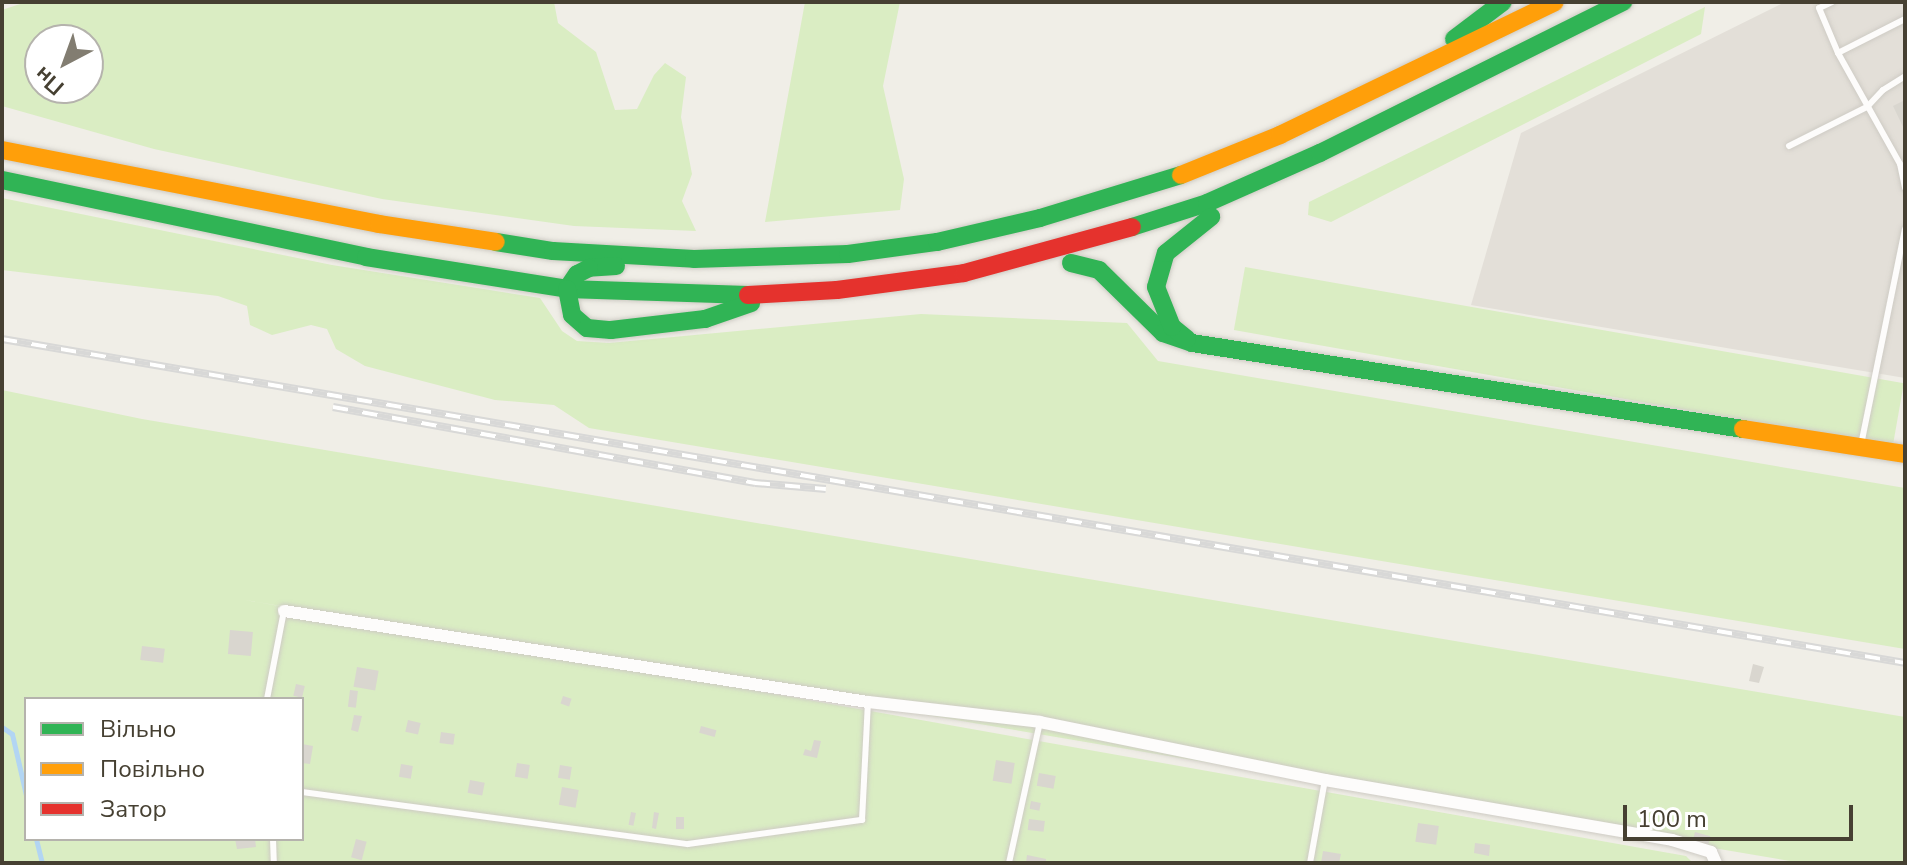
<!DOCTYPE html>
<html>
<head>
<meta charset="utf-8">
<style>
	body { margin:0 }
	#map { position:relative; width:1907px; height:865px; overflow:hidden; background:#f0eee7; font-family:"Nunito Sans",sans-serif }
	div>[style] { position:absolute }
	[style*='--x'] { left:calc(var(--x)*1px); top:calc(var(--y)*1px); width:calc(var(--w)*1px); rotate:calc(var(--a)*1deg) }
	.industrial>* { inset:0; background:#e3dfd8 }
	.green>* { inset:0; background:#daedc3; transform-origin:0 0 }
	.stream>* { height:5px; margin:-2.5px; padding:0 2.5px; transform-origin:2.5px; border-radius:2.5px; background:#b2d5f3 }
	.building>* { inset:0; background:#d9d6cf; transform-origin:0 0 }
	.roads { filter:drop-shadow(0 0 2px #cecbc4) drop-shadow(0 0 2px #cecbc4) }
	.lane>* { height:6px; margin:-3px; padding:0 3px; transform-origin:3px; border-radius:3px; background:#fdfcfb }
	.street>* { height:12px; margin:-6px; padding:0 6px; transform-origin:6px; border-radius:6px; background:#fdfcfb }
	.fast>* { height:18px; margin:-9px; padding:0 9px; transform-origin:9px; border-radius:9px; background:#30b455 }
	.slow>* { height:18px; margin:-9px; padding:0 9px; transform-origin:9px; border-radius:9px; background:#ff9f0a }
	.jam>* { height:18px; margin:-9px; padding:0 9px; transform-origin:9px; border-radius:9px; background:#e5322d }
	.rail>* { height:8px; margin-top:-4px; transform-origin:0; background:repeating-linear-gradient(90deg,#fff 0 15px,#d8d8d7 0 30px); box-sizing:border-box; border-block:2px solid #d8d8d7 }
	span { translate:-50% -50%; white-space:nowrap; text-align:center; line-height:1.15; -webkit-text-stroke:8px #fff; paint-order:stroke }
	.frame { position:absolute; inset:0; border:4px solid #464032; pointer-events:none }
	.legend { position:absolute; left:24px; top:697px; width:280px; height:144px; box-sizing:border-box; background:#fff; border:2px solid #b5b3ad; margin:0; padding:10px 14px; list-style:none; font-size:24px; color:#464032 }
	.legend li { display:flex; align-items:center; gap:16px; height:40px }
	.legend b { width:40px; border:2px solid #b5b3ad }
	.north { position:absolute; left:24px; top:24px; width:80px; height:80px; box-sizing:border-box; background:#fff; border:2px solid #b5b3ad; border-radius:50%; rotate:221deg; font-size:22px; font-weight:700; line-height:32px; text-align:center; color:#464032 }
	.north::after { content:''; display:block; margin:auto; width:28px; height:36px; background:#827d71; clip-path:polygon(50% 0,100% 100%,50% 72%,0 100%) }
	.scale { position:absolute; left:1623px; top:805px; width:230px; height:36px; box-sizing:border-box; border:4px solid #464032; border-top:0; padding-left:10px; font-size:24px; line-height:28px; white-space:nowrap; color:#464032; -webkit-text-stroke:6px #fff; paint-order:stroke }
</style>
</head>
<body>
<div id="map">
	<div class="industrial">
		<div style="clip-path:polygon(1785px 2px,1905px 2px,1905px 378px,1471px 305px,1521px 133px)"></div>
	</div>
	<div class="green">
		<div style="clip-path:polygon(evenodd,26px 2px,554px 2px,558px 23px,596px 52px,615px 110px,637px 109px,654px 75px,665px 63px,686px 77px,681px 117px,692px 174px,682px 201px,696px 231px,574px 226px,382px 199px,154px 149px,2px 106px,2px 10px,26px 2px,88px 40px,88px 88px,40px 88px,40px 40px,88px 40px)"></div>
		<div style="clip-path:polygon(805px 2px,900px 2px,883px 86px,904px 179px,900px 210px,765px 222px)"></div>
		<div style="clip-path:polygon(1705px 7px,1701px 34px,1331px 222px,1308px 215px,1309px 202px)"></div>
		<div style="clip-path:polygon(2px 198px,332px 265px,540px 298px,562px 331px,577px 341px,609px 343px,921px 314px,1127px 323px,1158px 361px,1905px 488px,1905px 649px,589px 428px,554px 405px,495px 400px,365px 366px,336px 349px,327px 329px,311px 325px,272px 335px,250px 325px,247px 306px,218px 296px,2px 270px)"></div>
		<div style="left:1245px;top:267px;width:669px;height:64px;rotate:10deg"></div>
		<div style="clip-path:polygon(evenodd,2px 390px,142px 419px,1905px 717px,1905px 863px,1802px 863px,245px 600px,1686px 856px,1693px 863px,2px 863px,2px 390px,26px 699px,302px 699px,302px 839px,26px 839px,26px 699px)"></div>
	</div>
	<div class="stream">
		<div style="--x:2;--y:727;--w:12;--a:35"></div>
		<div style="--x:12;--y:734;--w:63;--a:77.1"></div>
		<div style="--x:36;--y:839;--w:25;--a:76"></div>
	</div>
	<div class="building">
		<div style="clip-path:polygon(1905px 100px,1905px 131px,1893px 106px)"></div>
		<div style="left:230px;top:630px;width:23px;height:24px;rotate:5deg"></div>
		<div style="left:142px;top:646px;width:23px;height:14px;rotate:7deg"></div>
		<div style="clip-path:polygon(1753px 664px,1764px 667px,1759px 683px,1749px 681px)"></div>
		<div style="left:357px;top:667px;width:22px;height:20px;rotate:10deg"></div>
		<div style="left:296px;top:684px;width:9px;height:12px;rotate:13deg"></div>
		<div style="left:350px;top:690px;width:8px;height:17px;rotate:7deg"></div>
		<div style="left:563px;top:696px;width:9px;height:8px;rotate:18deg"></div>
		<div style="clip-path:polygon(354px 715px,362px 716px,358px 732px,351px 730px)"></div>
		<div style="left:408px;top:720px;width:13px;height:12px;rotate:13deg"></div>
		<div style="left:701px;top:726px;width:16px;height:7px;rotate:15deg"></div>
		<div style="left:441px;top:732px;width:14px;height:11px;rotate:8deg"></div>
		<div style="clip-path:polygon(814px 740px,821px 741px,817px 758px,803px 755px,805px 749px,811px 751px)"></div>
		<div style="clip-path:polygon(302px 744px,313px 746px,310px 764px,302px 763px)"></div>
		<div style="left:996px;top:760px;width:19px;height:21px;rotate:9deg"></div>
		<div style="left:517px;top:763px;width:13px;height:14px;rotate:9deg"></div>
		<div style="left:401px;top:764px;width:12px;height:13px;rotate:9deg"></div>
		<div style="left:560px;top:765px;width:12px;height:13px;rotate:9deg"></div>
		<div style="left:1039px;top:773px;width:17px;height:13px;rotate:10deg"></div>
		<div style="left:470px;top:780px;width:15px;height:13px;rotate:11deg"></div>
		<div style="left:562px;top:787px;width:17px;height:18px;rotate:10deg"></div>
		<div style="left:1031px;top:801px;width:10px;height:8px;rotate:11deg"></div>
		<div style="left:631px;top:812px;width:5px;height:13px;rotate:11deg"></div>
		<div style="clip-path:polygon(654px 812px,659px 813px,656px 829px,652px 828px)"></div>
		<div style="left:676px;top:817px;width:8px;height:12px"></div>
		<div style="left:1029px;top:819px;width:16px;height:11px;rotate:7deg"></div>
		<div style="left:1418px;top:823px;width:21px;height:19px;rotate:8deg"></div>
		<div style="left:1695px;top:832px;width:16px;height:9px;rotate:15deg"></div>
		<div style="clip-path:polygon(235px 839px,255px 839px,256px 847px,237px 849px)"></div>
		<div style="left:356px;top:839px;width:11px;height:19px;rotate:15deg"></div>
		<div style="clip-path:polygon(1475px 843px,1490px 845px,1489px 856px,1474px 853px)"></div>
		<div style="clip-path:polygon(1323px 851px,1341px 854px,1339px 863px,1321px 863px)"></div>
		<div style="clip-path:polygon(1027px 855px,1046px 859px,1046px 863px,1026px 863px)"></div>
	</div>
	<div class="roads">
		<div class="lane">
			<div style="--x:1832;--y:2;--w:14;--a:155"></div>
			<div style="--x:1819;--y:8;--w:49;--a:67.1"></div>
			<div style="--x:1905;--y:19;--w:75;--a:153.1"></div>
			<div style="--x:1838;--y:53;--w:127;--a:60.8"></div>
			<div style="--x:1900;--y:164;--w:25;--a:78"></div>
			<div style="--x:1789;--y:146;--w:87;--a:-26.6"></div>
			<div style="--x:1867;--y:107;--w:23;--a:-47"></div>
			<div style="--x:1883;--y:90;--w:26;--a:-32"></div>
			<div style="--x:1861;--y:445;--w:220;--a:-78.5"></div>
			<div style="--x:267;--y:699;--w:90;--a:-79.1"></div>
			<div style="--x:302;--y:792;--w:389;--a:7.7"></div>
			<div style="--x:688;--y:844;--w:176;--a:-7.9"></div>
			<div style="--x:862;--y:820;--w:118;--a:-87.1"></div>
			<div style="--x:273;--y:839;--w:24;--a:88"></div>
			<div style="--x:1009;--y:863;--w:144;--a:-77.6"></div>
			<div style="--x:1310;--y:863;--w:84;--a:-79.8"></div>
		</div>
		<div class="street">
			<div style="--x:284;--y:611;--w:591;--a:8.86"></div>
			<div style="--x:868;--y:702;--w:173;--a:6.6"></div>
			<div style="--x:1040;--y:722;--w:291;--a:11.5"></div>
			<div style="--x:1325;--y:780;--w:352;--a:9.8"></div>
			<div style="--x:1672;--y:840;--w:41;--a:17.1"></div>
			<div style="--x:1711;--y:852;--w:12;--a:66"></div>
		</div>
		<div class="fast">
			<div style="--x:1454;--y:39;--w:61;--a:-37.1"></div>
			<div style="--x:2;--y:180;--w:372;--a:11.9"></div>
			<div style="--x:366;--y:257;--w:204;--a:9"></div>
			<div style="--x:567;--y:289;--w:181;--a:1.9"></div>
			<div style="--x:1132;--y:227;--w:79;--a:-17.7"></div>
			<div style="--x:1207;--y:203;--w:124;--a:-23.9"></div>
			<div style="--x:1320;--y:153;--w:339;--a:-26.5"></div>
			<div style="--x:496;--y:242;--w:58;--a:9"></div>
			<div style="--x:553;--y:251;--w:141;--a:3.2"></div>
			<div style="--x:694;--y:259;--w:154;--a:-1.9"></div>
			<div style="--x:848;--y:254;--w:90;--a:-7.7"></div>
			<div style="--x:937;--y:242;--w:106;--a:-13.1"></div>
			<div style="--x:1040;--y:218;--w:147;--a:-17"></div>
			<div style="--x:1071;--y:263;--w:29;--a:14"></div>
			<div style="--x:1099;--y:270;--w:90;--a:44.5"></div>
			<div style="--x:1163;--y:333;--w:31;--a:19"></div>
			<div style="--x:1192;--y:343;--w:558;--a:8.87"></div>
			<div style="--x:616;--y:266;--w:27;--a:176"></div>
			<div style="--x:589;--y:268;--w:13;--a:153"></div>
			<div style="--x:577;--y:274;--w:18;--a:124"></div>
			<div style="--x:567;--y:289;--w:26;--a:79"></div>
			<div style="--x:572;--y:315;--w:20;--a:41"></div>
			<div style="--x:587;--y:328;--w:24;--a:5"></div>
			<div style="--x:611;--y:330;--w:95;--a:-6.7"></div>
			<div style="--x:705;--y:319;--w:49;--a:-19.2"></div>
			<div style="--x:1187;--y:339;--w:19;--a:-141"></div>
			<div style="--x:1172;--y:327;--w:43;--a:-111.8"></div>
			<div style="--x:1156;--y:287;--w:35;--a:-74"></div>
			<div style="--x:1166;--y:253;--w:58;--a:-38.7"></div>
		</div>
		<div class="slow">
			<div style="--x:2;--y:150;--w:384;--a:11.1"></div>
			<div style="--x:379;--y:224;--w:118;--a:8.7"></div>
			<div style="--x:1181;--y:175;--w:107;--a:-22"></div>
			<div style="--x:1280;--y:135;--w:305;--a:-25.8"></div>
			<div style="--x:1743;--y:429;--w:164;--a:8.8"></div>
		</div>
		<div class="jam">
			<div style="--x:748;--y:295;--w:89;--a:-3.2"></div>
			<div style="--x:837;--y:290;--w:128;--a:-7.6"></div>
			<div style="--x:964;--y:273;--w:174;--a:-15.3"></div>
		</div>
	</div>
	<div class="rail">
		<div style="--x:2;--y:339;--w:1930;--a:9.66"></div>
		<div style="--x:333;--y:407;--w:429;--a:10.2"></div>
		<div style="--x:755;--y:483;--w:71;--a:4.8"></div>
	</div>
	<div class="frame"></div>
	<ul class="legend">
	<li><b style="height:10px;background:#30b455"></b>Вільно</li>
	<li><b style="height:10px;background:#ff9f0a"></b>Повільно</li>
	<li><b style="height:10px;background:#e5322d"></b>Затор</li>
	</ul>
	<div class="north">Пн</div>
	<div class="scale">100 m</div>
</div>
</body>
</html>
